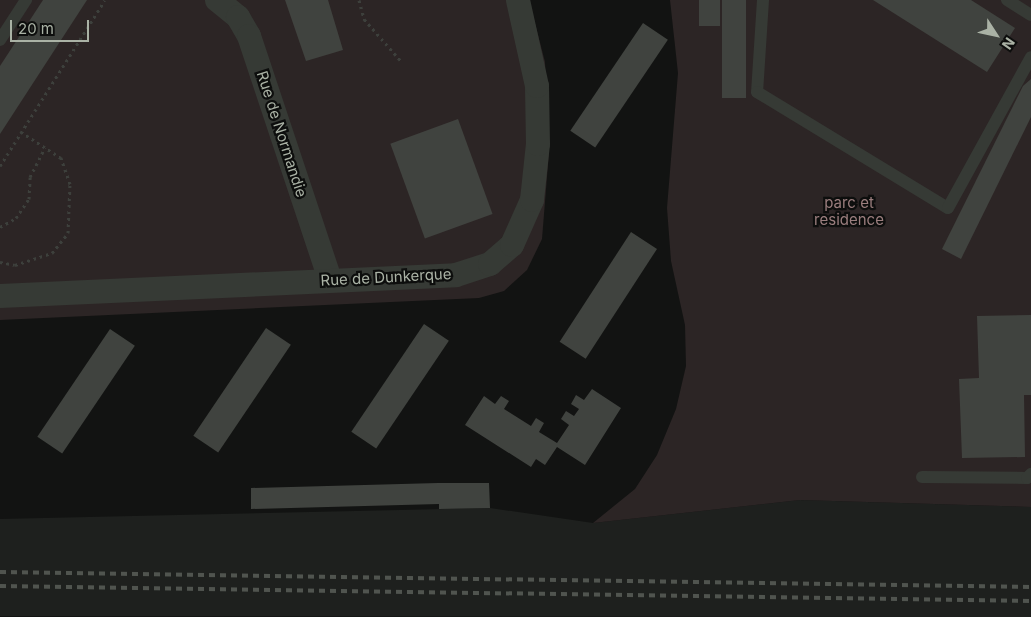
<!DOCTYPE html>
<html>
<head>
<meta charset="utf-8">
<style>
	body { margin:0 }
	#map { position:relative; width:1031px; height:617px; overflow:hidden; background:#121312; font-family:Inter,sans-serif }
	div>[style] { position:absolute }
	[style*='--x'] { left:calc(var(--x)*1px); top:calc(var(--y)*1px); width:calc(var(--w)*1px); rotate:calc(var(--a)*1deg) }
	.built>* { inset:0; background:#1e201e }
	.green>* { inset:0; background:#2c2525 }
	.building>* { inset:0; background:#40433f; transform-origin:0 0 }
	.path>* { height:3px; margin-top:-1.5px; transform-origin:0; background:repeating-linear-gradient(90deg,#3d403c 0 2.5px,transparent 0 6.5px) }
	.lane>* { height:12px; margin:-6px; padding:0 6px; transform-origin:6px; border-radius:6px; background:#363a35 }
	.street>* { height:24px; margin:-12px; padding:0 12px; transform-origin:12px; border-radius:12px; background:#363a35 }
	.rail>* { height:4px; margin-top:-2px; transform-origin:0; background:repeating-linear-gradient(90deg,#50544f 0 6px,transparent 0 11px) }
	span { translate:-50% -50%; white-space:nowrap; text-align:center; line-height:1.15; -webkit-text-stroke:4.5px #0d0e0d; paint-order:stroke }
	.street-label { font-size:15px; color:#aab2a5 }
	.park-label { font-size:15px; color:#9b7e7e }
	.north { position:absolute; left:971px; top:10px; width:50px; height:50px; -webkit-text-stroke:4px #0d0e0d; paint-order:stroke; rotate:125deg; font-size:14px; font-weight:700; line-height:20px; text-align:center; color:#aab2a5 }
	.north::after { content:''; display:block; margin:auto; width:18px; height:22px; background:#aab2a5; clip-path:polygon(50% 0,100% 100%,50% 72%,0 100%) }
	.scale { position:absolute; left:10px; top:20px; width:79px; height:22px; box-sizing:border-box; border:2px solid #aab2a5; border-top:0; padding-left:6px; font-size:15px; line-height:18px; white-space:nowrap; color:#aab2a5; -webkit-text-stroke:4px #0d0e0d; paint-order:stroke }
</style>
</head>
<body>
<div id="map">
	<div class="built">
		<div style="clip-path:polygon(800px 500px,1031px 507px,1031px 617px,0 616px,0 519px,490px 508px,593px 523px)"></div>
	</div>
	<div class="green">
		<div style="clip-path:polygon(0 0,529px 0,545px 62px,549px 152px,542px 239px,527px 270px,504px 291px,479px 298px,0 320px)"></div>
		<div style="clip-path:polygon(670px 0,1031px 0,1031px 507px,800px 500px,593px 523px,635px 489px,657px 455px,676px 409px,686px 366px,685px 325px,671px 261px,667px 208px,678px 73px)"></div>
	</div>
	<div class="building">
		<div style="clip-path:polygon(43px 0,87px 0,0 134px,0 66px)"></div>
		<div style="clip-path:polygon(285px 0,328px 0,343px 50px,306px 61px)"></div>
		<div style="left:699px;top:0;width:21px;height:26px"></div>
		<div style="left:722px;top:0;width:24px;height:98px"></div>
		<div style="clip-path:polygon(873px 0,971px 0,1015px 28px,987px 72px)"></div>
		<div style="left:643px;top:23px;width:30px;height:130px;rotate:34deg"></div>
		<div style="clip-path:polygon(1031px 79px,1031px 117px,961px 259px,942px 249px,1023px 86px)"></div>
		<div style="left:458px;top:119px;width:101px;height:72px;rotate:70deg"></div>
		<div style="left:631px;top:232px;width:31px;height:131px;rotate:33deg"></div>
		<div style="clip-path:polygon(1031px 315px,1031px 395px,1024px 395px,1025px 457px,962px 458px,959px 379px,979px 378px,977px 316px)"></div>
		<div style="left:424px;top:324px;width:30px;height:130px;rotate:34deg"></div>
		<div style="left:266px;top:328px;width:30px;height:130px;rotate:34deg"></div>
		<div style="left:110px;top:329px;width:30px;height:130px;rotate:34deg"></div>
		<div style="clip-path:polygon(592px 389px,621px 408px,585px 465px,557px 447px,545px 465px,536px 459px,531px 467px,465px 425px,484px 396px,495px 404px,501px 396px,509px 401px,504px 409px,531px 426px,536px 418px,544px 423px,539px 432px,557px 443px,569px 425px,561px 419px,566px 411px,574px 416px,579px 409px,571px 404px,576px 395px,584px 400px)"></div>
		<div style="clip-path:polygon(438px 483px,489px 483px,490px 508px,439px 509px,439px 504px,251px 509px,251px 488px)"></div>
	</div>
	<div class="path">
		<div style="--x:359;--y:0;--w:20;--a:75"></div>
		<div style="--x:364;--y:19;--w:55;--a:48.7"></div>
		<div style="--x:0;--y:166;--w:196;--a:-57.7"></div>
		<div style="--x:0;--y:227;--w:18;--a:-29"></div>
		<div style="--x:16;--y:218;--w:23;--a:-56"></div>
		<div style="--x:29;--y:199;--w:22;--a:-87"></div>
		<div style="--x:30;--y:177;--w:33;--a:-63"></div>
		<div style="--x:0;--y:262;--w:15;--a:11"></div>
		<div style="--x:15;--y:265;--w:39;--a:-18"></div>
		<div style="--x:52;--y:253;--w:26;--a:-51"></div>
		<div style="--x:68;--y:233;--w:49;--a:-87.7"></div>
		<div style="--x:70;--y:184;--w:28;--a:-109"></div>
		<div style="--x:61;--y:158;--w:48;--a:-147"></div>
	</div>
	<div class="lane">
		<div style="--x:763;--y:0;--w:92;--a:93.7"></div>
		<div style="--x:757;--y:92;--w:223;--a:31.3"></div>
		<div style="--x:948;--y:208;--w:172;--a:-61.2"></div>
		<div style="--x:1007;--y:0;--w:28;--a:32"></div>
		<div style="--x:0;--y:40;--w:48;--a:-57"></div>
		<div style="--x:922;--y:477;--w:105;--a:0.5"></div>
		<div style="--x:1027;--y:478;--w:6;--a:-45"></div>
	</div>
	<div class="street">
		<div style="--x:217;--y:0;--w:27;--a:39"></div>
		<div style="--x:238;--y:17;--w:22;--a:60"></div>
		<div style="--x:249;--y:36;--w:257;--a:71.6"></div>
		<div style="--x:0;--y:296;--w:456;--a:-2.6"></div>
		<div style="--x:456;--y:275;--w:36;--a:-18"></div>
		<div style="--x:490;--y:264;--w:29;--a:-41"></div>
		<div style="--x:512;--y:245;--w:49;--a:-66"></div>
		<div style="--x:532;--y:200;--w:56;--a:-83.9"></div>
		<div style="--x:538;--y:144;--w:58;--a:-91"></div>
		<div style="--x:537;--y:86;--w:88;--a:-102.5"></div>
	</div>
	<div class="rail">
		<div style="--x:0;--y:572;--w:1031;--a:0.83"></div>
		<div style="--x:0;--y:586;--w:1031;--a:0.83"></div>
	</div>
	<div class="street-label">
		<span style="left:282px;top:134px;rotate:72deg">Rue de Normandie</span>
		<span style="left:386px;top:277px;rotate:-3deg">Rue de Dunkerque</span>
	</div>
	<div class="park-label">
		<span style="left:849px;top:211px">parc et<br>residence</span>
	</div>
	<div class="north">N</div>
	<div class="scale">20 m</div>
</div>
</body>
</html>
